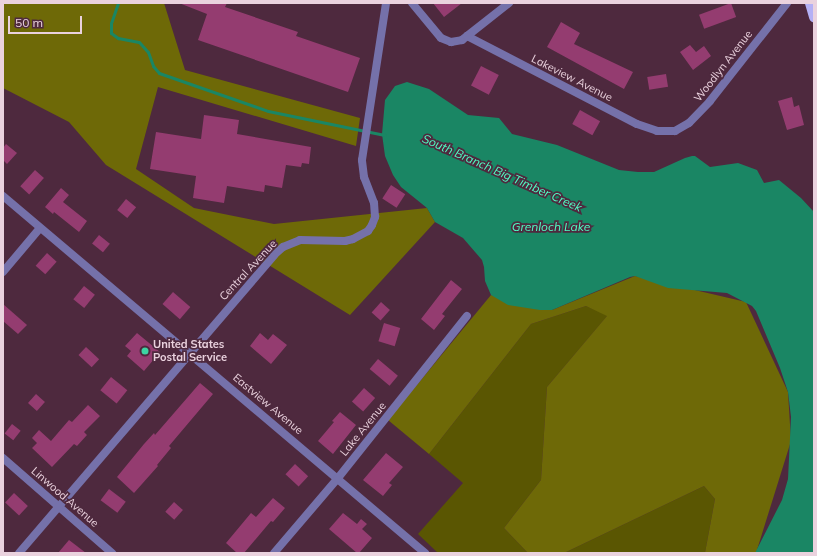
<!DOCTYPE html>
<html>
<head>
<meta charset="utf-8">
<style>
	body { margin:0 }
	#map { position:relative; width:817px; height:556px; overflow:hidden; background:#4e293e; font-family:Mulish,sans-serif }
	div>[style] { position:absolute }
	[style*='--x'] { left:calc(var(--x)*1px); top:calc(var(--y)*1px); width:calc(var(--w)*1px); rotate:calc(var(--a)*1deg) }
	.green>* { inset:0; background:#5a5602 }
	.forest>* { inset:0; background:#6e6907 }
	.water>* { inset:0; background:#1a8664 }
	.stream>* { height:3px; margin:-1.5px; padding:0 1.5px; transform-origin:1.5px; border-radius:1.5px; background:#1a8664 }
	.building>* { inset:0; background:#943c70; transform-origin:0 0 }
	.street>* { height:8px; margin:-4px; padding:0 4px; transform-origin:4px; border-radius:4px; background:#7571aa }
	.primary>* { height:10px; margin:-5px; padding:0 5px; transform-origin:5px; border-radius:5px; background:#b4b0f5 }
	.dots>* { width:11px; height:11px; translate:-50% -50%; box-sizing:border-box; border:2px solid #4e293e; border-radius:50% }
	span { translate:-50% -50%; white-space:nowrap; text-align:center; line-height:1.15; -webkit-text-stroke:3.5px #4e293e; paint-order:stroke }
	.street-label { font-size:11px; color:#ead2de }
	.poi-label { font-size:11px; color:#ead2de; font-weight:700 }
	.left { translate:0 -50%; text-align:left }
	.water-label { font-size:12px; color:#50ffc5; font-style:italic }
	.frame { position:absolute; inset:0; border:4px solid #ead2de; pointer-events:none }
	.scale { position:absolute; left:8px; top:16px; width:74px; height:18px; box-sizing:border-box; border:2px solid #ead2de; border-top:0; padding-left:5px; font-size:12px; line-height:14px; white-space:nowrap; color:#ead2de; -webkit-text-stroke:3px #4e293e; paint-order:stroke }
</style>
</head>
<body>
<div id="map">
	<div class="green">
		<div style="clip-path:polygon(586px 306px,608px 315px,547px 387px,541px 480px,504px 528px,528px 553px,438px 553px,418px 534px,463px 483px,429px 454px,531px 324px)"></div>
		<div style="clip-path:polygon(704px 486px,715px 499px,705px 553px,564px 553px)"></div>
	</div>
	<div class="forest">
		<div style="clip-path:polygon(3px 3px,164px 3px,185px 70px,360px 118px,356px 146px,158px 87px,136px 169px,194px 208px,274px 224px,427px 208px,435px 222px,350px 315px,106px 165px,69px 122px,3px 88px)"></div>
		<div style="clip-path:polygon(635px 276px,746px 302px,788px 392px,791px 441px,756px 553px,705px 553px,715px 499px,704px 486px,564px 553px,528px 553px,504px 528px,541px 480px,547px 387px,607px 316px,586px 306px,531px 324px,429px 454px,388px 420px,491px 295px,552px 310px)"></div>
	</div>
	<div class="water">
		<div style="clip-path:polygon(407px 82px,429px 89px,468px 115px,499px 118px,512px 134px,557px 145px,619px 170px,638px 172px,654px 172px,685px 158px,692px 156px,695px 156px,710px 167px,738px 163px,757px 170px,764px 183px,779px 180px,801px 198px,814px 212px,814px 553px,755px 553px,782px 500px,788px 479px,791px 417px,788px 392px,780px 368px,756px 311px,752px 306px,727px 293px,668px 288px,635px 276px,630px 277px,552px 310px,540px 310px,508px 305px,491px 295px,485px 281px,484px 267px,482px 260px,463px 238px,435px 222px,427px 208px,401px 187px,393px 175px,385px 156px,382px 134px,385px 100px,395px 86px)"></div>
	</div>
	<div class="stream">
		<div style="--x:118;--y:3;--w:21;--a:109"></div>
		<div style="--x:111;--y:23;--w:10;--a:90"></div>
		<div style="--x:111;--y:33;--w:9;--a:36"></div>
		<div style="--x:118;--y:38;--w:21;--a:11"></div>
		<div style="--x:139;--y:42;--w:13;--a:48"></div>
		<div style="--x:148;--y:52;--w:15;--a:70"></div>
		<div style="--x:153;--y:66;--w:9;--a:49"></div>
		<div style="--x:159;--y:73;--w:115;--a:19.2"></div>
		<div style="--x:268;--y:111;--w:119;--a:11.6"></div>
	</div>
	<div class="building">
		<div style="clip-path:polygon(179px 3px,227px 3px,225px 7px,298px 32px,296px 36px,360px 58px,348px 92px,198px 40px,207px 14px)"></div>
		<div style="clip-path:polygon(433px 3px,462px 3px,444px 17px)"></div>
		<div style="left:731px;top:3px;width:15px;height:34px;rotate:70deg"></div>
		<div style="clip-path:polygon(561px 22px,580px 33px,574px 44px,633px 72px,624px 89px,547px 47px)"></div>
		<div style="clip-path:polygon(690px 45px,696px 52px,704px 46px,711px 56px,693px 70px,680px 52px)"></div>
		<div style="left:481px;top:66px;width:20px;height:22px;rotate:27deg"></div>
		<div style="left:666px;top:74px;width:13px;height:19px;rotate:81deg"></div>
		<div style="clip-path:polygon(792px 97px,794px 107px,799px 105px,804px 125px,787px 130px,778px 101px)"></div>
		<div style="left:580px;top:110px;width:23px;height:16px;rotate:29deg"></div>
		<div style="clip-path:polygon(204px 115px,239px 120px,237px 134px,311px 147px,309px 164px,302px 163px,301px 167px,286px 165px,282px 188px,265px 185px,264px 192px,227px 186px,224px 203px,193px 198px,196px 176px,150px 169px,156px 132px,201px 139px)"></div>
		<div style="clip-path:polygon(6px 144px,17px 153px,7px 164px,3px 160px,3px 148px)"></div>
		<div style="left:35px;top:170px;width:12px;height:22px;rotate:42deg"></div>
		<div style="left:391px;top:185px;width:17px;height:16px;rotate:33deg"></div>
		<div style="clip-path:polygon(61px 188px,69px 195px,63px 202px,87px 221px,79px 232px,54px 212px,53px 214px,45px 207px)"></div>
		<div style="left:126px;top:199px;width:13px;height:14px;rotate:39deg"></div>
		<div style="left:99px;top:235px;width:14px;height:11px;rotate:39deg"></div>
		<div style="left:47px;top:253px;width:13px;height:17px;rotate:42deg"></div>
		<div style="clip-path:polygon(451px 280px,462px 289px,442px 314px,445px 316px,434px 330px,421px 319px)"></div>
		<div style="left:84px;top:286px;width:14px;height:17px;rotate:39deg"></div>
		<div style="left:173px;top:292px;width:23px;height:16px;rotate:41deg"></div>
		<div style="left:381px;top:302px;width:12px;height:14px;rotate:42deg"></div>
		<div style="clip-path:polygon(3px 304px,27px 325px,18px 334px,3px 321px)"></div>
		<div style="left:384px;top:323px;width:17px;height:19px;rotate:17deg"></div>
		<div style="clip-path:polygon(137px 333px,160px 352px,144px 371px,127px 356px,131px 351px,125px 346px)"></div>
		<div style="clip-path:polygon(260px 333px,268px 340px,273px 334px,287px 345px,271px 364px,250px 346px)"></div>
		<div style="left:86px;top:347px;width:18px;height:11px;rotate:43deg"></div>
		<div style="left:378px;top:359px;width:26px;height:13px;rotate:40deg"></div>
		<div style="left:111px;top:377px;width:21px;height:17px;rotate:39deg"></div>
		<div style="clip-path:polygon(200px 383px,213px 394px,169px 446px,171px 448px,157px 465px,158px 466px,134px 493px,117px 477px,144px 444px,154px 433px,155px 435px)"></div>
		<div style="left:364px;top:388px;width:15px;height:18px;rotate:42deg"></div>
		<div style="left:36px;top:394px;width:12px;height:12px;rotate:42deg"></div>
		<div style="clip-path:polygon(88px 405px,100px 416px,84px 432px,87px 435px,77px 446px,74px 444px,52px 467px,32px 448px,37px 443px,32px 438px,39px 430px,51px 441px,69px 420px,72px 422px)"></div>
		<div style="clip-path:polygon(340px 412px,356px 425px,333px 454px,318px 441px,334px 422px,332px 421px)"></div>
		<div style="left:12px;top:424px;width:11px;height:12px;rotate:38deg"></div>
		<div style="clip-path:polygon(386px 453px,403px 467px,389px 483px,392px 485px,383px 496px,363px 480px)"></div>
		<div style="left:295px;top:464px;width:18px;height:14px;rotate:43deg"></div>
		<div style="left:109px;top:489px;width:21px;height:14px;rotate:37deg"></div>
		<div style="left:14px;top:493px;width:19px;height:13px;rotate:43deg"></div>
		<div style="clip-path:polygon(273px 498px,285px 508px,273px 522px,271px 521px,244px 553px,237px 553px,226px 543px,251px 513px,256px 517px)"></div>
		<div style="left:174px;top:502px;width:12px;height:13px;rotate:42deg"></div>
		<div style="clip-path:polygon(343px 513px,357px 524px,361px 519px,367px 524px,362px 529px,372px 538px,359px 553px,357px 553px,329px 529px)"></div>
		<div style="clip-path:polygon(69px 540px,86px 553px,58px 553px)"></div>
	</div>
	<div class="street">
		<div style="--x:412;--y:3;--w:45;--a:50.4"></div>
		<div style="--x:441;--y:38;--w:11;--a:22"></div>
		<div style="--x:451;--y:42;--w:11;--a:-10"></div>
		<div style="--x:462;--y:40;--w:60;--a:-38.2"></div>
		<div style="--x:467;--y:36;--w:191;--a:27.4"></div>
		<div style="--x:637;--y:124;--w:21;--a:19"></div>
		<div style="--x:657;--y:131;--w:18;--a:0"></div>
		<div style="--x:675;--y:131;--w:16;--a:-30"></div>
		<div style="--x:689;--y:123;--w:30;--a:-46"></div>
		<div style="--x:710;--y:101;--w:125;--a:-51.8"></div>
		<div style="--x:3;--y:196;--w:553;--a:40.23"></div>
		<div style="--x:3;--y:272;--w:57;--a:-49.9"></div>
		<div style="--x:3;--y:458;--w:145;--a:41.1"></div>
		<div style="--x:19;--y:553;--w:392;--a:-49.4"></div>
		<div style="--x:274;--y:255;--w:12;--a:-42"></div>
		<div style="--x:283;--y:247;--w:18;--a:-22"></div>
		<div style="--x:300;--y:240;--w:45;--a:1.3"></div>
		<div style="--x:345;--y:241;--w:8;--a:-14"></div>
		<div style="--x:353;--y:239;--w:17;--a:-28"></div>
		<div style="--x:368;--y:231;--w:7;--a:-56"></div>
		<div style="--x:372;--y:225;--w:9;--a:-69"></div>
		<div style="--x:375;--y:217;--w:14;--a:-94"></div>
		<div style="--x:374;--y:203;--w:28;--a:-111"></div>
		<div style="--x:364;--y:177;--w:17;--a:-97"></div>
		<div style="--x:362;--y:160;--w:159;--a:-81.3"></div>
		<div style="--x:274;--y:553;--w:99;--a:-49.5"></div>
		<div style="--x:338;--y:478;--w:207;--a:-51.5"></div>
	</div>
	<div class="primary">
		<div style="--x:810;--y:3;--w:15;--a:74"></div>
	</div>
	<div class="dots">
		<div style="left:145px;top:351px;background:#3dd4a3"></div>
	</div>
	<div class="street-label">
		<span style="left:723px;top:66px;rotate:-52deg">Woodlyn Avenue</span>
		<span style="left:572px;top:78px;rotate:27deg">Lakeview Avenue</span>
		<span style="left:248px;top:270px;rotate:-47deg">Central Avenue</span>
		<span style="left:268px;top:404px;rotate:40deg">Eastview Avenue</span>
		<span style="left:363px;top:429px;rotate:-51deg">Lake Avenue</span>
		<span style="left:65px;top:497px;rotate:41deg">Linwood Avenue</span>
	</div>
	<div class="poi-label">
		<span class="left" style="left:153px;top:351px">United States<br>Postal Service</span>
	</div>
	<div class="water-label">
		<span style="left:502px;top:173px;rotate:24deg">South Branch Big Timber Creek</span>
		<span style="left:551px;top:227px">Grenloch Lake</span>
	</div>
	<div class="frame"></div>
	<div class="scale">50 m</div>
</div>
</body>
</html>
